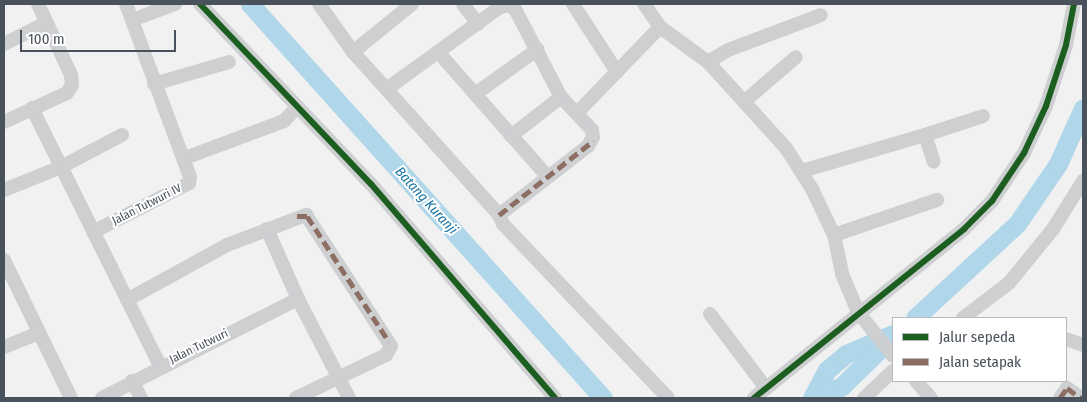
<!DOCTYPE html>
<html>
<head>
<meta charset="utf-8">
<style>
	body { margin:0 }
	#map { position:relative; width:1087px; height:402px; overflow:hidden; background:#f1f1f1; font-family:"Fira Sans Condensed",sans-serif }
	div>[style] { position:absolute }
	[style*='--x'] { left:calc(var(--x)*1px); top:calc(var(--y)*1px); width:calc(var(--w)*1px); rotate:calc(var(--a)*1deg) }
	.river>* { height:19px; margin:-9.5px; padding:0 9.5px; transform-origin:9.5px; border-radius:9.5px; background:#afd6e9 }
	.minor>* { height:14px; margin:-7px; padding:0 7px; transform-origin:7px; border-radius:7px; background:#cdcfd1 }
	.quiet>* { height:5px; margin-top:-2.5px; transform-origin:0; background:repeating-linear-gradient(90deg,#8d6e63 0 10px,transparent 0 15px) }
	.cycleway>* { height:6px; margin:-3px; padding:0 3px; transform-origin:3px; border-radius:3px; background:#1b5e20 }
	span { translate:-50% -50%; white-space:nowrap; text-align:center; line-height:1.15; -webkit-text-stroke:4px #fff; paint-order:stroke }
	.street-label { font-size:12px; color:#49515c }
	.water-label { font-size:14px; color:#19749f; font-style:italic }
	.frame { position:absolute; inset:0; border:5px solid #49515c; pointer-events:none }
	.legend { position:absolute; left:892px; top:317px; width:175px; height:65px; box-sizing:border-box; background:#fff; border:1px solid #b6b9be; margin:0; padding:6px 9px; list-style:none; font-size:15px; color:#49515c }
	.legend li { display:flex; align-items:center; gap:10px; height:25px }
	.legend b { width:25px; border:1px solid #b6b9be }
	.scale { position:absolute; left:20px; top:30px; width:156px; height:22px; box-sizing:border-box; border:2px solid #49515c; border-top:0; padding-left:6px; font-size:15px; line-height:18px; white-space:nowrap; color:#49515c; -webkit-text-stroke:4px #fff; paint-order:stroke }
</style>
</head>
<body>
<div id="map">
	<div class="river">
		<div style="--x:250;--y:4;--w:529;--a:48.14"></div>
		<div style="--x:915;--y:318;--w:139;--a:-42.7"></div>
		<div style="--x:1017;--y:224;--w:73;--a:-55.7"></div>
		<div style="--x:1058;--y:164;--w:61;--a:-65.9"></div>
		<div style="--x:812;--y:398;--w:32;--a:-62"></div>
		<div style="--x:827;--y:370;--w:25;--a:-40"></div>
		<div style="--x:846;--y:354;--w:51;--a:-23.1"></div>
		<div style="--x:813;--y:398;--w:31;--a:-22"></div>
		<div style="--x:842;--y:386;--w:67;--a:-44.4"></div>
	</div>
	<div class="minor">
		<div style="--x:200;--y:4;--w:248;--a:46.5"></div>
		<div style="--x:371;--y:184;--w:282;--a:49.3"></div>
		<div style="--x:319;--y:4;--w:59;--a:54.7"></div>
		<div style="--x:353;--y:52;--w:219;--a:48.1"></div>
		<div style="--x:499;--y:215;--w:10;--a:66"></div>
		<div style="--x:503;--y:224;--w:240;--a:46.5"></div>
		<div style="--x:463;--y:4;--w:25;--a:53"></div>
		<div style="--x:573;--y:4;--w:81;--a:57.1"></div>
		<div style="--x:644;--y:4;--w:28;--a:55"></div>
		<div style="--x:660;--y:27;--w:59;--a:36.1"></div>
		<div style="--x:708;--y:62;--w:116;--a:47.8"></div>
		<div style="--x:786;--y:148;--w:49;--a:57.6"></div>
		<div style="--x:812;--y:189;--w:51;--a:64.4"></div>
		<div style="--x:834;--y:235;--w:40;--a:78"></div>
		<div style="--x:842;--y:274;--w:41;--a:67.2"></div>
		<div style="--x:858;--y:312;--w:56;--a:51.5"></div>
		<div style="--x:132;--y:20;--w:46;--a:-20.4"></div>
		<div style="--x:4;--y:44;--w:47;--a:-26.6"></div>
		<div style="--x:353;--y:52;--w:76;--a:-39.1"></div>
		<div style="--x:439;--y:53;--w:162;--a:48.7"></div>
		<div style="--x:708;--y:62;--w:23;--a:-31"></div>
		<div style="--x:728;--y:50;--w:99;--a:-20.6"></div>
		<div style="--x:154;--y:84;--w:78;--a:-16.3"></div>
		<div style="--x:388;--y:88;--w:138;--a:-35.9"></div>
		<div style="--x:500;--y:7;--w:9;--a:-13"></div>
		<div style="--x:509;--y:5;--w:7;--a:34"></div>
		<div style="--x:515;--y:9;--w:99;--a:62.4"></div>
		<div style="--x:561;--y:97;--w:45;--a:46.8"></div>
		<div style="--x:592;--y:130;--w:7;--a:82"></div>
		<div style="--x:593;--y:137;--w:10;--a:119"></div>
		<div style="--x:588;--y:146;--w:113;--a:142.2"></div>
		<div style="--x:475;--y:94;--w:77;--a:-35.5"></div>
		<div style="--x:745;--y:101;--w:67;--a:-40.8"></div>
		<div style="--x:32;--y:108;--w:288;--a:63.6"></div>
		<div style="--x:577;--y:113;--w:120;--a:-46"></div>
		<div style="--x:4;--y:122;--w:69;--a:-24.7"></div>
		<div style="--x:67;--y:93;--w:9;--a:-58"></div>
		<div style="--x:72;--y:85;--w:10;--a:-96"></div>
		<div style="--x:71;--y:75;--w:78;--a:-114.9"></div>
		<div style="--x:925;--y:135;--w:61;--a:-18.1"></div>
		<div style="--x:511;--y:136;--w:63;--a:-38"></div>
		<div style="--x:185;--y:158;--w:106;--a:-20.5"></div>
		<div style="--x:284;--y:121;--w:19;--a:-47"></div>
		<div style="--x:802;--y:171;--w:128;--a:-16.3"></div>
		<div style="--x:925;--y:135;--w:28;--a:72"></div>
		<div style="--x:4;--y:190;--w:61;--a:-22"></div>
		<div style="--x:61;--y:167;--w:69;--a:-27.7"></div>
		<div style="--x:267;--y:229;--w:77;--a:66.1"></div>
		<div style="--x:298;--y:299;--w:111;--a:62.7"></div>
		<div style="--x:93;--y:232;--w:108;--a:-27"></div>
		<div style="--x:189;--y:183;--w:6;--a:-81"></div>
		<div style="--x:190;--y:177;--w:184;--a:-110.3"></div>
		<div style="--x:834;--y:235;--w:109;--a:-18.8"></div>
		<div style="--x:4;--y:260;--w:153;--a:64.1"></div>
		<div style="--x:127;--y:300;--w:114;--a:-28.8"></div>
		<div style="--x:227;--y:245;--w:85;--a:-20.8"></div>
		<div style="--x:306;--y:215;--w:156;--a:57"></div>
		<div style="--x:391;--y:346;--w:10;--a:119"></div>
		<div style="--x:386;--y:355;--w:100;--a:154.5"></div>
		<div style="--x:710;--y:314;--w:93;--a:52.9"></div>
		<div style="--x:963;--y:318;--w:58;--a:-37.3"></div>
		<div style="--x:1009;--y:283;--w:70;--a:-50.8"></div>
		<div style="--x:1053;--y:229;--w:57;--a:-58"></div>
		<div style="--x:1066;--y:339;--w:18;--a:19"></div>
		<div style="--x:4;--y:347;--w:37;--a:-22"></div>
		<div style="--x:132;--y:381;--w:19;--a:62"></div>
		<div style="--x:916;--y:381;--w:23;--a:49"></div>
		<div style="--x:102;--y:398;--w:220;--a:-26.8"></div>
		<div style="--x:754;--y:398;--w:270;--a:-38.8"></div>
		<div style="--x:964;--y:229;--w:40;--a:-45"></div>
		<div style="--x:992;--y:201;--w:58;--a:-56.3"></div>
		<div style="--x:1024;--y:153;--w:52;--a:-64.9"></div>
		<div style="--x:1046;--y:106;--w:64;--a:-71.8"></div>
		<div style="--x:1066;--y:45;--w:42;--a:-79"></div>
		<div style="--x:864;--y:398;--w:40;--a:-43"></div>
		<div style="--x:1060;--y:398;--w:12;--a:-55"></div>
		<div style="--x:1067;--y:388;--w:17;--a:36"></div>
	</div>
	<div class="quiet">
		<div style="--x:499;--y:215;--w:120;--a:-38.2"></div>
		<div style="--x:297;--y:216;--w:10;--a:0"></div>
		<div style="--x:307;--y:216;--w:150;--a:56.9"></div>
		<div style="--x:1060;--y:398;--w:12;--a:-55"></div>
		<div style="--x:1067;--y:388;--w:17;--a:36"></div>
	</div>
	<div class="cycleway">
		<div style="--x:200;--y:4;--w:248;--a:46.5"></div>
		<div style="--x:371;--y:184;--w:282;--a:49.3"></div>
		<div style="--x:754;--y:398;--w:270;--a:-38.8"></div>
		<div style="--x:964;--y:229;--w:40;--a:-45"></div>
		<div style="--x:992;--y:201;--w:58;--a:-56.3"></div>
		<div style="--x:1024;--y:153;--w:52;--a:-64.9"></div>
		<div style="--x:1046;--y:106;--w:64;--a:-71.8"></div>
		<div style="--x:1066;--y:45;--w:42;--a:-79"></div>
	</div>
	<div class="street-label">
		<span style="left:147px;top:205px;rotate:-27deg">Jalan Tutwuri IV</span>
		<span style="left:199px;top:347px;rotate:-26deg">Jalan Tutwuri</span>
	</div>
	<div class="water-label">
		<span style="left:426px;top:201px;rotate:48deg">Batang Kuranji</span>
	</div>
	<div class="frame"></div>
	<ul class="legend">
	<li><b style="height:6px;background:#1b5e20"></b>Jalur sepeda</li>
	<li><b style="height:6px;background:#8d6e63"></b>Jalan setapak</li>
	</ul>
	<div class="scale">100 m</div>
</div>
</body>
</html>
